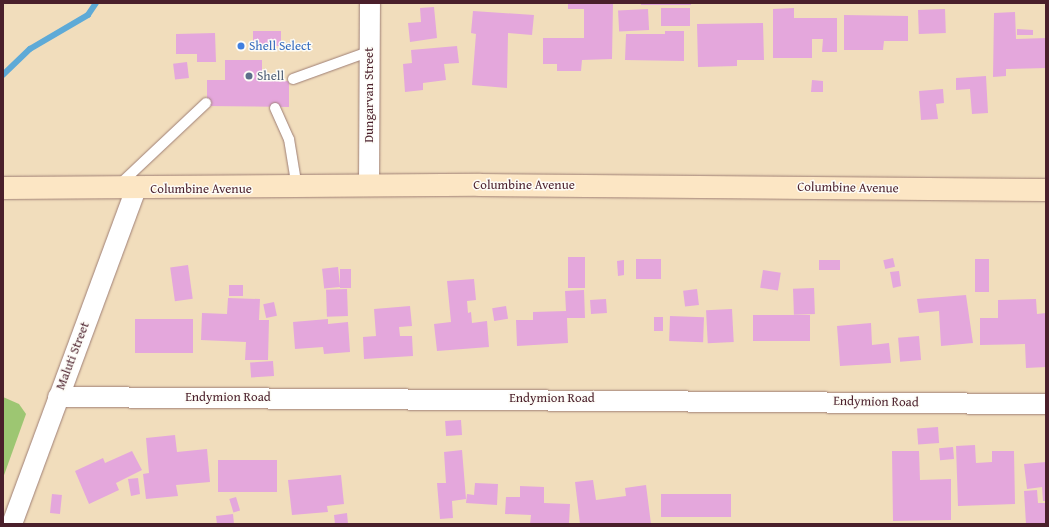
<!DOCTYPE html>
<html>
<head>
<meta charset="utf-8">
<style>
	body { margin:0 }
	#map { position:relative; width:1049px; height:527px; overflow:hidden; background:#f1ddbc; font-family:"Gentium Book Plus",serif }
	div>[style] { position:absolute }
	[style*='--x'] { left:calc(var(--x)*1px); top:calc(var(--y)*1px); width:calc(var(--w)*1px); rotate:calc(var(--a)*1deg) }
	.green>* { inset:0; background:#9dc672 }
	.stream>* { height:5.5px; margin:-2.75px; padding:0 2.75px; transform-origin:2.75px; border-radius:2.75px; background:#5eaad7 }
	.building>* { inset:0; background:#e4a7dc; transform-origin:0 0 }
	.roads { filter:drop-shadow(0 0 1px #9e7e74) drop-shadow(0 0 1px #9e7e74) }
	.service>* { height:10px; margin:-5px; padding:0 5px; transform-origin:5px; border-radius:5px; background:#fff }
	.minor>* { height:20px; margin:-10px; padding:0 10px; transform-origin:10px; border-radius:10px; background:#fff }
	.secondary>* { height:22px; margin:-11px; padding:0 11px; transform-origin:11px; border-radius:11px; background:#fce6c4 }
	.dots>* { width:11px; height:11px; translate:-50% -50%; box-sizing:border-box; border:2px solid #fdfcf7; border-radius:50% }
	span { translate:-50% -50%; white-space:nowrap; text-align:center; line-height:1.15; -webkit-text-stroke:3px #fdfcf7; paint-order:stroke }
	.shop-label { font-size:13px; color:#366cbe }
	.left { translate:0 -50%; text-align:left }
	.service-label { font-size:13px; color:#4e5e75 }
	.street-label { font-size:13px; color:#4a1f2b }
	.frame { position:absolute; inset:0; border:4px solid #4a1f2b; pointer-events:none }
</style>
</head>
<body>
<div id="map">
	<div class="green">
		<div style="clip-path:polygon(3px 397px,19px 404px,26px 414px,3px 478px)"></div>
	</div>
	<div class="stream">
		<div style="--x:3;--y:75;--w:37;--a:-44"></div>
		<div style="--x:30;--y:49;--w:67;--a:-30.4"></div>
		<div style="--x:88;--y:15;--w:14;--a:-56"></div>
	</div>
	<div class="building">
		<div style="clip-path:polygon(568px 3px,613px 3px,612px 59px,582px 60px,581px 71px,557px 71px,557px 64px,543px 64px,543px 38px,584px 38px,584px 9px,568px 9px)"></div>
		<div style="left:641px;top:3px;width:50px;height:2px"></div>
		<div style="clip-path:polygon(434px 7px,437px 38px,410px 42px,408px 23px,421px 22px,420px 8px)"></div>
		<div style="left:661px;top:8px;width:29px;height:18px"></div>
		<div style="clip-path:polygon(794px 8px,794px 18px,837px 18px,837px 52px,822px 52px,823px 39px,812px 39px,812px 58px,773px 58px,773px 9px)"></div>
		<div style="left:648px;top:9px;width:21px;height:30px;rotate:87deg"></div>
		<div style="left:945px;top:9px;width:24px;height:27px;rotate:88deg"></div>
		<div style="clip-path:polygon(473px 11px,534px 15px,532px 35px,508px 33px,507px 88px,472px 85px,476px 34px,471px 33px)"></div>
		<div style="clip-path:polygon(1015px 12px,1016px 39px,1046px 38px,1046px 68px,1006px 69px,1006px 76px,993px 77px,994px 13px)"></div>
		<div style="clip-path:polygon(844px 15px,908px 16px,908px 41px,884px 41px,883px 50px,844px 50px)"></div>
		<div style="clip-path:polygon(763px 23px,764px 60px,737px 60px,737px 66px,698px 67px,697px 24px)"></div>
		<div style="clip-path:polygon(1017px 29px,1033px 30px,1033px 35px,1017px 35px)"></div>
		<div style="left:281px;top:31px;width:15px;height:28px;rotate:90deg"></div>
		<div style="clip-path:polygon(665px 31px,684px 31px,684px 61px,625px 60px,626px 34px,665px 34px)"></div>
		<div style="clip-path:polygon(215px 33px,216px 62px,197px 62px,197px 54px,176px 54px,176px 34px)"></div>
		<div style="clip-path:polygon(457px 46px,459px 63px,444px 64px,446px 80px,423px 83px,423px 90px,405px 92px,403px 64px,412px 63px,411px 50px)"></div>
		<div style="clip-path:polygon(225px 60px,262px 60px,262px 81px,289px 81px,289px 107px,207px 106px,207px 80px,225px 80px)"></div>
		<div style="left:187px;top:62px;width:16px;height:14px;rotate:83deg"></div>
		<div style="clip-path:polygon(986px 76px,988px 113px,972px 114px,970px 89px,956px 90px,956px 78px)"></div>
		<div style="clip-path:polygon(812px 80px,823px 81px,823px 92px,811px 92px)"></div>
		<div style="clip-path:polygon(943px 89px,944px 103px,936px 104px,938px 119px,921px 120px,919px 91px)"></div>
		<div style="left:568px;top:257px;width:17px;height:31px"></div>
		<div style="left:893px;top:258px;width:9px;height:10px;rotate:77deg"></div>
		<div style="left:636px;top:259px;width:25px;height:20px"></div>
		<div style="left:975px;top:259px;width:14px;height:33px"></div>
		<div style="clip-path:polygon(624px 260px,624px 275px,618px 276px,617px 261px)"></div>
		<div style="left:840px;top:260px;width:10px;height:21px;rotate:90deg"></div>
		<div style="left:188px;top:265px;width:34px;height:18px;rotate:82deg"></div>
		<div style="left:338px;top:267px;width:20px;height:16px;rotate:84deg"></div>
		<div style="left:340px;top:269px;width:11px;height:19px"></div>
		<div style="left:763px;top:270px;width:18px;height:18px;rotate:9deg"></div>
		<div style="clip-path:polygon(899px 271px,901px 286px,893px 288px,890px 272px)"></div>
		<div style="clip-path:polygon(474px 279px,476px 300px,467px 301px,468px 313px,471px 312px,472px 323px,487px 321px,489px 347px,437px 351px,434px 324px,451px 322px,447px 281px)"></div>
		<div style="left:229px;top:285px;width:14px;height:11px"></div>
		<div style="left:814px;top:288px;width:26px;height:21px;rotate:88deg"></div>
		<div style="left:347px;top:289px;width:27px;height:21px;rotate:88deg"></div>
		<div style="left:697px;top:289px;width:16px;height:14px;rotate:83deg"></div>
		<div style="clip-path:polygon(584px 290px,585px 318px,567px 318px,568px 343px,517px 346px,516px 320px,533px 320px,533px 312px,566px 311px,565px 291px)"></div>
		<div style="clip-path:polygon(966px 295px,973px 343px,941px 346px,939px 311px,919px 313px,917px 299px)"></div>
		<div style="clip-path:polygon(228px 298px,260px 299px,259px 320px,269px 320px,268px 360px,245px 360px,246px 342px,201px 340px,202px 313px,227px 314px)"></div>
		<div style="left:606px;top:299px;width:14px;height:16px;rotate:86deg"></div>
		<div style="clip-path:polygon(1036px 299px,1037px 314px,1046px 313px,1046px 367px,1026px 368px,1025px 344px,980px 345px,980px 318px,998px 318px,998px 300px)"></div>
		<div style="left:274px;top:302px;width:14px;height:11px;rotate:78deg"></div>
		<div style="clip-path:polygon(410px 306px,412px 326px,399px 327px,400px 336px,412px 336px,413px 356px,364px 359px,363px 337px,376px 336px,374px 309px)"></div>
		<div style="left:506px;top:306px;width:13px;height:14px;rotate:81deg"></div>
		<div style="left:732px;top:309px;width:33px;height:26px;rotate:87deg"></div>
		<div style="left:753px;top:315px;width:57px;height:26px"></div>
		<div style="left:670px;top:316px;width:34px;height:25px;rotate:2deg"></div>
		<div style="left:654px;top:317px;width:9px;height:14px"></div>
		<div style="left:193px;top:319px;width:34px;height:58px;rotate:90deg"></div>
		<div style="clip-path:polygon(328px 319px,328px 324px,348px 322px,350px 352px,324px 354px,323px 347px,295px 349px,293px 322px)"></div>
		<div style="clip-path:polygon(871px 323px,872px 345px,889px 343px,891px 363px,840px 366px,837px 326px)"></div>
		<div style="left:919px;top:336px;width:24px;height:21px;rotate:85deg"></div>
		<div style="left:273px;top:361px;width:15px;height:23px;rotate:86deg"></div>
		<div style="left:461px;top:420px;width:15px;height:16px;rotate:86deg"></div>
		<div style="left:938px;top:427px;width:16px;height:21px;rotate:86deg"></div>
		<div style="clip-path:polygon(175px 435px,177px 452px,207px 449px,210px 482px,176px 485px,178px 496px,146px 499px,143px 474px,149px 473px,146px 438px)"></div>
		<div style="clip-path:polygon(975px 445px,976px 463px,992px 462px,992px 451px,1014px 451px,1015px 504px,958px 506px,956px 446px)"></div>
		<div style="left:953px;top:447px;width:12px;height:14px;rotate:85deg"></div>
		<div style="clip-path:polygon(462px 450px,466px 499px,452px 501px,453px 518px,440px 519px,437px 483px,446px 483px,444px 452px)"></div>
		<div style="clip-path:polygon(132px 451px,142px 470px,116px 483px,119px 490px,89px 504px,75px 471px,103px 458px,105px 463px)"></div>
		<div style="clip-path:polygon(892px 451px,919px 451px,920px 480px,951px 479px,951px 520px,893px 521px)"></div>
		<div style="left:277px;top:460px;width:32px;height:59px;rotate:90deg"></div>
		<div style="clip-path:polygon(1046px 462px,1046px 501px,1043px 501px,1042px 487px,1027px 489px,1024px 464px)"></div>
		<div style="clip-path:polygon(341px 475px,344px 504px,327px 506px,328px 512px,292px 515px,288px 480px)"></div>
		<div style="clip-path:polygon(138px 478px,140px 494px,131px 496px,128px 479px)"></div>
		<div style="clip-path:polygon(593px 480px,596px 500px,626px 496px,625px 488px,646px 485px,651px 524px,580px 524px,575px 482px)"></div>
		<div style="clip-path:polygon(475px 483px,498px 484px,497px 505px,466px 503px,467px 494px,474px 495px)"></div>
		<div style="clip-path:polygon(520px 486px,544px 487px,544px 503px,570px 504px,569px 524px,530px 524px,531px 515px,505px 514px,506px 497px,520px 497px)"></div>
		<div style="clip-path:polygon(1037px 490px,1038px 503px,1046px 503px,1046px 524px,1026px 524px,1024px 491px)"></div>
		<div style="left:52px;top:494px;width:10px;height:19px;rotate:6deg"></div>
		<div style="left:661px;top:494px;width:70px;height:23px"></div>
		<div style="left:236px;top:497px;width:14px;height:7px;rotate:73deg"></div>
		<div style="clip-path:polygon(347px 513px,348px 524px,335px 524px,334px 515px)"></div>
		<div style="clip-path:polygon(233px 514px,234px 524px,217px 524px,216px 516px)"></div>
	</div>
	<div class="roads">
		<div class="service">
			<div style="--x:293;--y:79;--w:80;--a:-19.8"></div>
			<div style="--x:275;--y:108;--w:34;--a:66"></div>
			<div style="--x:289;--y:139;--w:50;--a:80.7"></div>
			<div style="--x:118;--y:186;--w:121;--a:-43.3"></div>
		</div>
		<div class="minor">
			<div style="--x:369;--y:186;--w:183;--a:-89.7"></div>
			<div style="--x:58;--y:397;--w:988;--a:0.41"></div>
			<div style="--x:12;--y:524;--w:357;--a:-69.7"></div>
		</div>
		<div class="secondary">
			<div style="--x:3;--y:188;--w:477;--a:-0.4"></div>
			<div style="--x:480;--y:185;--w:566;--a:0.51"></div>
		</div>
	</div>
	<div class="dots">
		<div style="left:241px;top:46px;background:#3f7fe0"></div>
		<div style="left:249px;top:76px;background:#5c6f8a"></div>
	</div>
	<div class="shop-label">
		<span class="left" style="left:249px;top:46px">Shell Select</span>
	</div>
	<div class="service-label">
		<span class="left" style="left:257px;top:76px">Shell</span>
	</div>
	<div class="street-label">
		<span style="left:369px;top:95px;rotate:-90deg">Dungarvan Street</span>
		<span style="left:524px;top:185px">Columbine Avenue</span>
		<span style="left:848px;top:188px;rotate:1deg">Columbine Avenue</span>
		<span style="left:201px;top:189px">Columbine Avenue</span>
		<span style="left:73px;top:356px;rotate:-69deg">Maluti Street</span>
		<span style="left:228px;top:397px">Endymion Road</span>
		<span style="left:552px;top:398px">Endymion Road</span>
		<span style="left:876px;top:402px;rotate:1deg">Endymion Road</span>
	</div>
	<div class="frame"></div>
</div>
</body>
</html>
